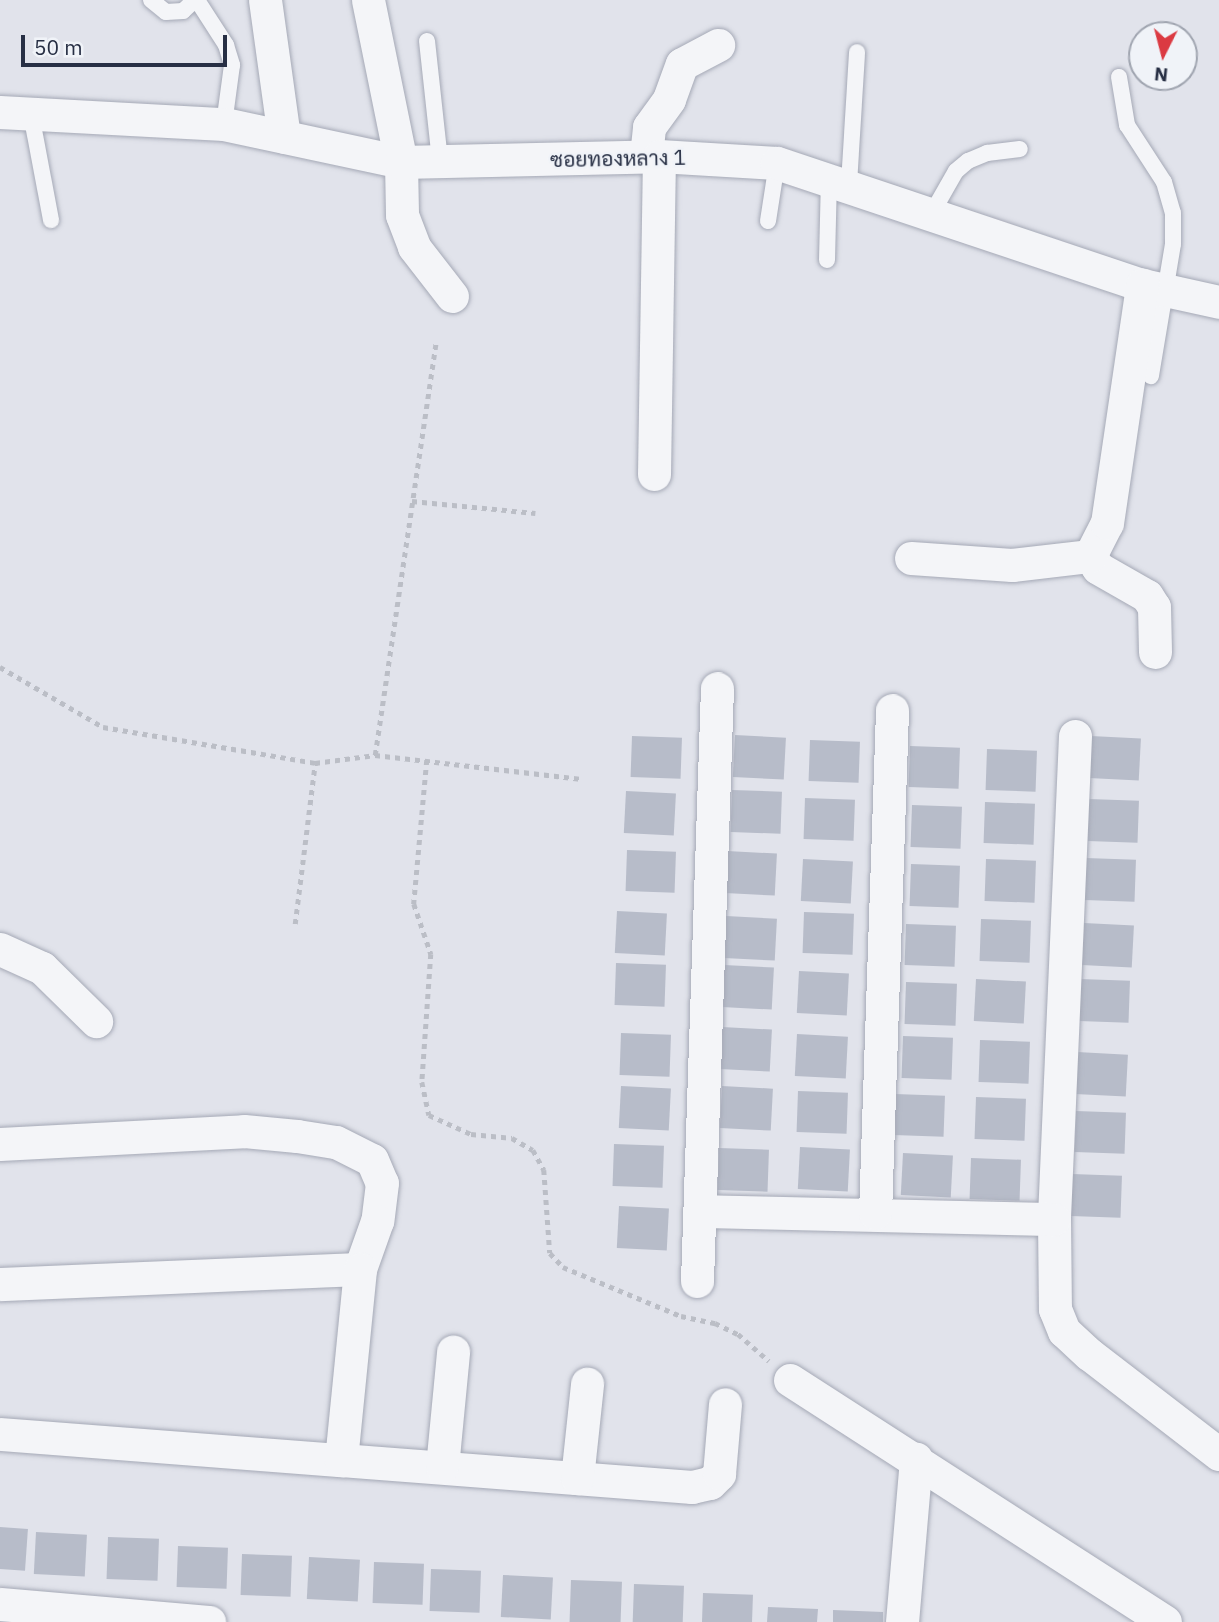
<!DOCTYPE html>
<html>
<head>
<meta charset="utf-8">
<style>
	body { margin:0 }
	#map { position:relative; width:1219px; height:1622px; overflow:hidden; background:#e1e3eb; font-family:"IBM Plex Sans",Sarabun,sans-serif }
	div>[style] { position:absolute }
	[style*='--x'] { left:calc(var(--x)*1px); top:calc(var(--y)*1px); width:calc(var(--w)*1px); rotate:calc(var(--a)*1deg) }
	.building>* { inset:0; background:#b7bcc9; transform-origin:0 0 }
	.path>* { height:4.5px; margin-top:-2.25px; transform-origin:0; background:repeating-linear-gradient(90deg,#bbbec6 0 5px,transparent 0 10px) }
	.roads { filter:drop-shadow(0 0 2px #a5a9b6) drop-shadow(0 0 2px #a5a9b6) }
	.lane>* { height:16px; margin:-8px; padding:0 8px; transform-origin:8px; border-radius:8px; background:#f4f5f8 }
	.street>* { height:33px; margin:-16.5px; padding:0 16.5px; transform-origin:16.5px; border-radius:16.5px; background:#f4f5f8 }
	span { translate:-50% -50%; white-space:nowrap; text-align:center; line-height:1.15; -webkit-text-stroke:5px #f0f3f8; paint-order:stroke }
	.street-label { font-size:21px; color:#272f44 }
	.north { position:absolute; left:1128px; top:21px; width:70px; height:70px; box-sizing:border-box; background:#f0f3f8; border:2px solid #a0a5b0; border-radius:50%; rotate:186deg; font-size:19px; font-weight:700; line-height:28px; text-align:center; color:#272f44 }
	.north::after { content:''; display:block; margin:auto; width:24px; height:32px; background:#db3a42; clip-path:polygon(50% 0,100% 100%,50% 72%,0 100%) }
	.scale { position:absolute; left:21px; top:35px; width:206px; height:32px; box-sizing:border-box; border:4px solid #272f44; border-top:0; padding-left:9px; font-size:21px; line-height:24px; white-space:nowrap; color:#272f44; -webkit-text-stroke:5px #f0f3f8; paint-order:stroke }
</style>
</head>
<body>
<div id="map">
	<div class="building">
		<div style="left:735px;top:735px;width:51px;height:42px;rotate:3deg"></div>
		<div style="left:632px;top:736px;width:50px;height:41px;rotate:2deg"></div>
		<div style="left:1091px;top:736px;width:50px;height:42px;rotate:3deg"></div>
		<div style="left:810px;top:740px;width:50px;height:41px;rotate:2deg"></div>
		<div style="left:910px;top:746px;width:50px;height:41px;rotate:2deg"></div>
		<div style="left:987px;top:749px;width:50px;height:41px;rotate:2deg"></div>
		<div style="left:732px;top:790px;width:50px;height:42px;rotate:2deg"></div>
		<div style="left:626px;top:791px;width:50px;height:42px;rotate:3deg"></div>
		<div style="left:805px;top:798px;width:50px;height:41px;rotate:2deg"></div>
		<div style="left:1089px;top:799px;width:50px;height:42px;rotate:2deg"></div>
		<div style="left:985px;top:802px;width:50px;height:41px;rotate:2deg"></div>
		<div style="left:912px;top:805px;width:50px;height:42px;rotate:2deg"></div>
		<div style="left:627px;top:850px;width:49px;height:41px;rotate:2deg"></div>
		<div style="left:727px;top:851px;width:50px;height:42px;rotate:3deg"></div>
		<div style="left:1086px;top:858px;width:50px;height:42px;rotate:2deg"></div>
		<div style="left:803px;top:859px;width:50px;height:42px;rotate:3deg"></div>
		<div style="left:986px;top:859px;width:50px;height:42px;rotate:2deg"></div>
		<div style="left:911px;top:864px;width:49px;height:42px;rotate:2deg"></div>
		<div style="left:617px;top:911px;width:50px;height:42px;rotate:3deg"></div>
		<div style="left:804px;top:912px;width:50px;height:41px;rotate:2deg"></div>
		<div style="left:726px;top:916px;width:51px;height:42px;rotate:3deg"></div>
		<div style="left:981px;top:919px;width:50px;height:42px;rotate:2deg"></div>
		<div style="left:1084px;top:923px;width:50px;height:42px;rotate:3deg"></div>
		<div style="left:906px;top:924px;width:50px;height:41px;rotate:2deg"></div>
		<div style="left:616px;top:963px;width:50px;height:42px;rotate:2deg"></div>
		<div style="left:724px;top:965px;width:50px;height:42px;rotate:3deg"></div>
		<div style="left:799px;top:971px;width:50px;height:42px;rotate:3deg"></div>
		<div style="left:976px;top:979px;width:50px;height:42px;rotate:3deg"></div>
		<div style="left:1080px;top:979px;width:50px;height:42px;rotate:2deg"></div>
		<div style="left:906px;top:982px;width:51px;height:42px;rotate:2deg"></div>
		<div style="left:722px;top:1027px;width:50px;height:42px;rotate:3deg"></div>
		<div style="left:621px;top:1033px;width:50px;height:42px;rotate:2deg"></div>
		<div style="left:797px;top:1034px;width:51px;height:42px;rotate:3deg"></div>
		<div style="left:903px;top:1036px;width:50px;height:42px;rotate:2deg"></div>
		<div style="left:980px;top:1040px;width:50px;height:42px;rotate:2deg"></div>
		<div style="left:1077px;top:1052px;width:51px;height:42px;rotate:3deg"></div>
		<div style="left:621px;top:1086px;width:50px;height:42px;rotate:3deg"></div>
		<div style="left:722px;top:1086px;width:51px;height:42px;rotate:3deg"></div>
		<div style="left:798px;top:1091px;width:50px;height:41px;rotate:2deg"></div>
		<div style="left:895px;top:1094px;width:50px;height:41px;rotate:2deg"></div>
		<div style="left:976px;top:1097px;width:50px;height:42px;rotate:2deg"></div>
		<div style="left:1076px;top:1111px;width:50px;height:41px;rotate:2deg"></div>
		<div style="left:614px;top:1144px;width:50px;height:42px;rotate:2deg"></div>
		<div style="left:800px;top:1147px;width:50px;height:42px;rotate:3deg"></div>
		<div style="left:719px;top:1148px;width:50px;height:42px;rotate:2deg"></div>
		<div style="left:903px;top:1153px;width:50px;height:42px;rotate:3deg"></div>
		<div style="left:971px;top:1158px;width:50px;height:41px;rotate:2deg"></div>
		<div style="left:1072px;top:1174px;width:50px;height:42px;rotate:2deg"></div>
		<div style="left:619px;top:1206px;width:50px;height:42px;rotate:3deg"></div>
		<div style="left:0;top:1527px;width:28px;height:42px;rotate:4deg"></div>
		<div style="left:36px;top:1532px;width:51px;height:42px;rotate:3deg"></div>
		<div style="left:108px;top:1537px;width:51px;height:42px;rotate:2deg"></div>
		<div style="left:178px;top:1546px;width:50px;height:41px;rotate:2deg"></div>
		<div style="left:242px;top:1554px;width:50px;height:41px;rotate:2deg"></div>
		<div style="left:309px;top:1557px;width:51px;height:42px;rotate:3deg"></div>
		<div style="left:374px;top:1562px;width:50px;height:41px;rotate:2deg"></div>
		<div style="left:431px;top:1569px;width:50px;height:42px;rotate:2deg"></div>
		<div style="left:503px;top:1575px;width:50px;height:42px;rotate:3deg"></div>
		<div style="left:571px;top:1580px;width:51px;height:42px;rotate:2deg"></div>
		<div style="left:634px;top:1584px;width:50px;height:38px;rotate:2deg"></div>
		<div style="left:703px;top:1593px;width:50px;height:29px;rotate:2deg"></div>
		<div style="clip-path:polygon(768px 1607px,818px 1609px,817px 1622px,767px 1622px)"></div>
		<div style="clip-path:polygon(833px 1610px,883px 1612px,883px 1622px,833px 1622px)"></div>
	</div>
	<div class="path">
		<div style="--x:412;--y:501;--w:124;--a:5.6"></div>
		<div style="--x:0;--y:667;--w:119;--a:30.2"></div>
		<div style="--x:103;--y:727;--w:215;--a:9.6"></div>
		<div style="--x:315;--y:763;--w:61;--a:-7.6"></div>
		<div style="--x:375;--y:755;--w:208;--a:6.6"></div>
		<div style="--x:375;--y:755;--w:416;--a:-81.6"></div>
		<div style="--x:427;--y:760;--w:145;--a:95.2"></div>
		<div style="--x:414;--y:904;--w:53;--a:71.2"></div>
		<div style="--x:431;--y:954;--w:128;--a:94"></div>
		<div style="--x:422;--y:1082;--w:34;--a:78"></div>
		<div style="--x:429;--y:1115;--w:46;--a:24.3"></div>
		<div style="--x:471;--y:1134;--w:41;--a:5.6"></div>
		<div style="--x:512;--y:1138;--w:24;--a:30"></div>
		<div style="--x:533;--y:1150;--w:23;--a:61"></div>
		<div style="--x:544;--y:1170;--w:83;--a:85.9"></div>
		<div style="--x:550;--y:1253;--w:19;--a:47"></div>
		<div style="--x:563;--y:1267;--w:128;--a:22.6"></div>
		<div style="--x:681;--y:1316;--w:35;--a:12"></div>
		<div style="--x:715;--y:1323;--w:25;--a:26"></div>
		<div style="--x:738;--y:1334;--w:41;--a:41.1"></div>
		<div style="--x:295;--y:924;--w:162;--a:-82.9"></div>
	</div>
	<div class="roads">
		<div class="lane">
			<div style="--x:151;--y:0;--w:19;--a:39"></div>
			<div style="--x:166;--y:12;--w:17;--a:-3"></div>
			<div style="--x:183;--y:11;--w:16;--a:-43"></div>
			<div style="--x:197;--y:0;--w:54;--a:57.2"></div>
			<div style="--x:226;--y:45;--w:21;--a:73"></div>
			<div style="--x:232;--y:65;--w:60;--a:97.7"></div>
			<div style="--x:427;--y:41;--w:121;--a:83.8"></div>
			<div style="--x:1119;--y:77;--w:49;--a:80.5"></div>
			<div style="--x:1127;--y:125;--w:68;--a:57"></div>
			<div style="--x:1164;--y:182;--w:32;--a:74"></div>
			<div style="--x:1173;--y:213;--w:31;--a:90"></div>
			<div style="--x:1173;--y:244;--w:134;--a:99.5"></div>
			<div style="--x:31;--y:114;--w:108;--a:79.3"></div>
			<div style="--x:849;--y:184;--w:132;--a:-86.5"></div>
			<div style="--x:932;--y:213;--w:48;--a:-60.3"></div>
			<div style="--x:956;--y:171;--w:16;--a:-40"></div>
			<div style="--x:968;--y:161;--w:21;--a:-23"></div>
			<div style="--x:987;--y:153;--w:33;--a:-7"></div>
			<div style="--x:768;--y:221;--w:59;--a:-81.2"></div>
			<div style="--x:827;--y:260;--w:82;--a:-88.6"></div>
		</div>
		<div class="street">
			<div style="--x:265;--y:0;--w:138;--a:82.1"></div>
			<div style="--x:368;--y:0;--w:165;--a:78.5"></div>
			<div style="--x:401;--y:162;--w:53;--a:88.9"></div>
			<div style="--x:402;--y:215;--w:34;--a:69"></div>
			<div style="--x:414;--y:247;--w:62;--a:52.2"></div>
			<div style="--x:0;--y:112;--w:224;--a:3.1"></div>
			<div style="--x:224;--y:124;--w:181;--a:12.1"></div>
			<div style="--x:401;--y:162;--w:258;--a:-1.3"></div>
			<div style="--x:659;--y:156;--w:118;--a:3.4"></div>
			<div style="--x:777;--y:163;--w:385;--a:18.5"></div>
			<div style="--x:1142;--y:285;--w:79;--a:12.4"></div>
			<div style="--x:646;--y:156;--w:29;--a:-84"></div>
			<div style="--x:649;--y:127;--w:34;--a:-54"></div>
			<div style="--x:669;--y:99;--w:37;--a:-70"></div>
			<div style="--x:682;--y:64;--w:41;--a:-27.8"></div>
			<div style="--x:654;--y:474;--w:318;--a:-89.1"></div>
			<div style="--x:1090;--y:556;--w:14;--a:56"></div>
			<div style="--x:1098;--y:568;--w:56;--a:29.7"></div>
			<div style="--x:1147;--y:596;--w:13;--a:58"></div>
			<div style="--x:1154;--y:607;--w:45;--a:88.7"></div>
			<div style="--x:911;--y:558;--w:101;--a:4"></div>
			<div style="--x:1012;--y:565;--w:79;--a:-6.6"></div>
			<div style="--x:1090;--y:556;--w:37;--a:-63"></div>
			<div style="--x:1107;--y:523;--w:241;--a:-81.6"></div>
			<div style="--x:1075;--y:736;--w:483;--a:92.5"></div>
			<div style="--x:1054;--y:1219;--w:90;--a:89.4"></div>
			<div style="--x:1055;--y:1309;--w:24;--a:68"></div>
			<div style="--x:1064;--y:1331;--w:34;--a:43"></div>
			<div style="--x:1089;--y:1354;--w:164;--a:37.6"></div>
			<div style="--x:0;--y:949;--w:46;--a:24.3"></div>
			<div style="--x:42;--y:968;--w:76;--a:44.5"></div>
			<div style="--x:0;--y:1144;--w:244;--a:-3"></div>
			<div style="--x:244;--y:1131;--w:53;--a:5.4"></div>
			<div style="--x:297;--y:1136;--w:39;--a:9"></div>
			<div style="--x:336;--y:1142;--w:40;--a:26.6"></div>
			<div style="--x:372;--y:1160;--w:25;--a:67"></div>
			<div style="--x:382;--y:1183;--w:38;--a:97"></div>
			<div style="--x:377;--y:1221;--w:51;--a:109.5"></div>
			<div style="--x:360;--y:1269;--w:360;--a:177.6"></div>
			<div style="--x:700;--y:1211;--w:354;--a:1.3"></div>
			<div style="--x:875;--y:1213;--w:503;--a:-88.06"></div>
			<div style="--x:697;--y:1281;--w:593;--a:-88.07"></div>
			<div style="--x:790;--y:1380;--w:446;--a:32.8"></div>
			<div style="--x:0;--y:1434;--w:342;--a:4.4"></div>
			<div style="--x:341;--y:1460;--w:192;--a:-84.3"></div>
			<div style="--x:341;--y:1460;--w:352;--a:4.4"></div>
			<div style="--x:692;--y:1487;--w:18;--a:-13"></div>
			<div style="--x:710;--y:1483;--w:13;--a:-45"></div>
			<div style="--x:719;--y:1474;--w:70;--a:-85.1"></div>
			<div style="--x:442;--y:1467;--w:116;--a:-84.5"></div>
			<div style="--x:577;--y:1478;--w:95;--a:-83.9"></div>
			<div style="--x:0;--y:1604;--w:210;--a:4.9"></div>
			<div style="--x:902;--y:1622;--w:164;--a:-85.1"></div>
		</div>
	</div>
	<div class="street-label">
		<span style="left:618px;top:158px;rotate:-1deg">ซอยทองหลาง 1</span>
	</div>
	<div class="north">N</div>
	<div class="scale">50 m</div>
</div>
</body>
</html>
